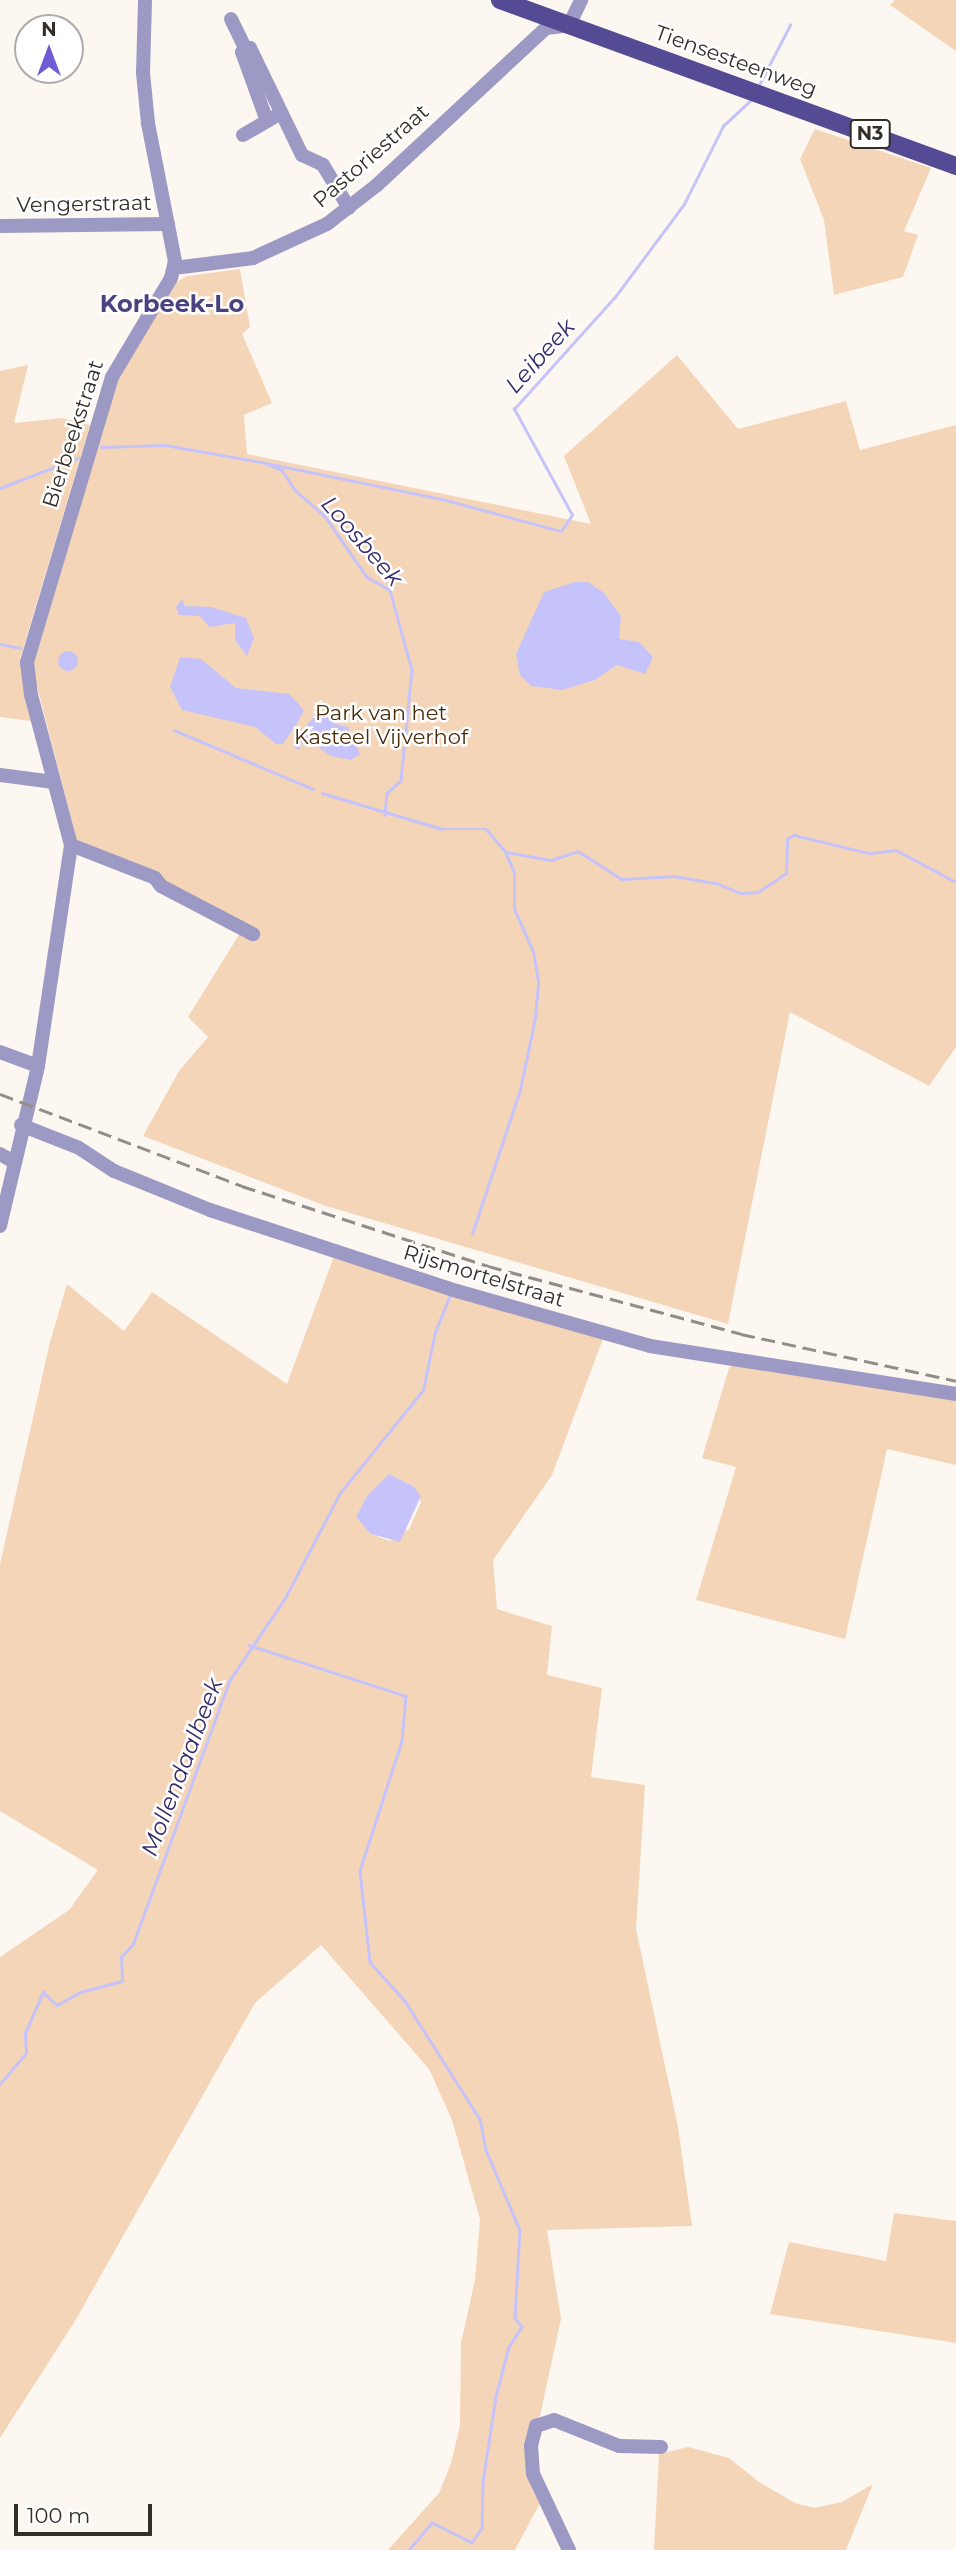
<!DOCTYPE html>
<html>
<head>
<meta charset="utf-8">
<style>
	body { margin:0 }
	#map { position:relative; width:956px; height:2550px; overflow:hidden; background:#fdf7f1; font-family:Montserrat,sans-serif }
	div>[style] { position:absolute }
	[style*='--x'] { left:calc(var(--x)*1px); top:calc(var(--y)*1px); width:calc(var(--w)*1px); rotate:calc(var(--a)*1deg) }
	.green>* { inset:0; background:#f5d5b8 }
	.water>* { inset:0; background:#c5c3fa }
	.round { border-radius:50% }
	.stream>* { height:2.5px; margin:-1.25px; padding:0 1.25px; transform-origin:1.25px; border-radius:1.25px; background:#c5c3fa }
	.minor>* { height:14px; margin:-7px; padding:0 7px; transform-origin:7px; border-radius:7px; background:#9c9ac5 }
	.major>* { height:18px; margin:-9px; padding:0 9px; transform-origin:9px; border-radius:9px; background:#554b94 }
	.rail>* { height:2.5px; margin-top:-1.25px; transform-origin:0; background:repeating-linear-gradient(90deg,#938d87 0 14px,transparent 0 21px) }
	span { translate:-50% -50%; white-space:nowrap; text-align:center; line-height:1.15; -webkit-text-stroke:5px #fff; paint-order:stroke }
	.shield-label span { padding:2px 5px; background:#fff; border:2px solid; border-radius:5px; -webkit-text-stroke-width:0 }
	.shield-label { font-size:19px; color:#342e29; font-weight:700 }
	.street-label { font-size:21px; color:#342e29 }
	.park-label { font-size:21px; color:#4a2c0a }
	.water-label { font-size:23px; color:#362b6b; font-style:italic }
	.quarter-label { font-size:24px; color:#4a4280; font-weight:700 }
	.north { position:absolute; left:14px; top:14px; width:70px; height:70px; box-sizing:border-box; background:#fff; border:2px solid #aeaba9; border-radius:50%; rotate:0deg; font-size:19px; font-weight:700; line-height:28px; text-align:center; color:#342e29 }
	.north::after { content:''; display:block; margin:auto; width:24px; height:32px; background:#705bd5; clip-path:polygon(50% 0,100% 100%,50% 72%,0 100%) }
	.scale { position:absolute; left:14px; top:2504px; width:138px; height:32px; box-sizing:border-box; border:4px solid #342e29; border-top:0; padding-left:9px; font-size:21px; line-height:24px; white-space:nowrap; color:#342e29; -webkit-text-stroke:5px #fff; paint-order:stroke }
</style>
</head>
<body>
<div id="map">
	<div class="green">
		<div style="clip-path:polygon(895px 0,956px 0,956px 51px,890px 5px)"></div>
		<div style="clip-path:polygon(815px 129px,931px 168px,904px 231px,918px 235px,903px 277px,834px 295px,824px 220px,800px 159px)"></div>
		<div style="clip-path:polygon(240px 269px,250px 327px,242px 334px,272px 403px,244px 415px,247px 454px,591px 524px,564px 456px,677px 355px,738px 429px,846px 401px,860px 450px,956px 425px,956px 1047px,929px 1086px,790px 1012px,728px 1324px,326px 1206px,143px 1136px,179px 1071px,208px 1037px,188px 1017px,245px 925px,78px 845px,32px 667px,122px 363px,175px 283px,187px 276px)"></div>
		<div style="clip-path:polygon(28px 365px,14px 423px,62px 418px,90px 425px,20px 659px,31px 721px,0 717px,0 371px)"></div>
		<div style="clip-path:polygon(evenodd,334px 1256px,604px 1336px,552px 1475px,493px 1560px,497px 1609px,552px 1626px,547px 1675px,602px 1688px,591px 1777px,645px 1785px,636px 1929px,678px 2127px,692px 2226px,547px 2230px,561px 2319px,540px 2416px,531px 2424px,528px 2439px,532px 2490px,540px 2503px,515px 2550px,388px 2550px,439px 2493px,451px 2463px,460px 2426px,461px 2343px,475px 2280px,480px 2219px,452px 2120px,429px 2069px,321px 1945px,255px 2003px,75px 2321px,0 2438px,0 1957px,69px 1910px,98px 1870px,0 1811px,0 1564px,50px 1342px,67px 1284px,124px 1331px,152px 1292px,287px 1384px,334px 1256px,389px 1474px,413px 1486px,421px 1502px,409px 1529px,390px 1541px,371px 1534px,364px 1525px,389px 1474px)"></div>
		<div style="clip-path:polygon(736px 1363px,956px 1397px,956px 1465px,887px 1449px,845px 1639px,696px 1600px,736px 1467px,702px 1458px,729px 1368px)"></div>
		<div style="clip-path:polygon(894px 2213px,956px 2221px,956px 2343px,770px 2314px,789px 2242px,886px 2261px)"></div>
		<div style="clip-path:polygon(688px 2447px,729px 2458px,759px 2482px,795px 2503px,814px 2508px,842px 2502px,873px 2484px,846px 2550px,654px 2550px,659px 2454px)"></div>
	</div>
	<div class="water">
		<div style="clip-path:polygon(575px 582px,588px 582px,604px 593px,621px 616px,619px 639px,639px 642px,653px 657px,645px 674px,617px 665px,595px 680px,562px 690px,531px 686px,520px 675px,516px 654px,544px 592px)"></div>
		<div style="clip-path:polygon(182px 599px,185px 606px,211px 607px,246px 618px,254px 638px,247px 656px,235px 640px,235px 623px,209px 627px,200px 616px,179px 615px,176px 607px)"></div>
		<div class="round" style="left:58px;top:651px;width:20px;height:20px"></div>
		<div style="clip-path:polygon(180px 657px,201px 659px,236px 688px,289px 694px,304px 710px,299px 720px,283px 744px,276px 744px,255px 727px,182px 710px,170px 687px)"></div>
		<div style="clip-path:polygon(318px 709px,336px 724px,348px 727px,360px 754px,351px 760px,331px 756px,318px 747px,314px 735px,305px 738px,299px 750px,293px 747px)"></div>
		<div style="clip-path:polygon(389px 1474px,413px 1486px,421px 1496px,400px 1542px,371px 1534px,356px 1517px,367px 1496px)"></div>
	</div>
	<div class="stream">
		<div style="--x:758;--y:87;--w:70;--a:-62.7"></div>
		<div style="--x:101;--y:447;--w:64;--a:-1.8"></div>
		<div style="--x:165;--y:445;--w:97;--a:10"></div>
		<div style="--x:261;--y:462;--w:185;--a:11.6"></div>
		<div style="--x:442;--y:499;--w:123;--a:15.1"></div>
		<div style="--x:561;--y:531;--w:19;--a:-55"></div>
		<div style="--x:572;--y:515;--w:121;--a:-118.7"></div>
		<div style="--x:514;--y:409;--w:151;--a:-48"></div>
		<div style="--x:615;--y:297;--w:116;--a:-53.4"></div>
		<div style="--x:684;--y:204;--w:87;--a:-63.4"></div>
		<div style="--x:723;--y:126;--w:40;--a:-43"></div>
		<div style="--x:267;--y:464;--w:16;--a:22"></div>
		<div style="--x:282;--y:470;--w:24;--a:57"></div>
		<div style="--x:295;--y:490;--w:40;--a:41"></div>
		<div style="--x:325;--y:516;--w:74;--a:55.5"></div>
		<div style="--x:367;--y:577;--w:26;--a:29"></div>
		<div style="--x:390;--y:590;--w:83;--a:74.6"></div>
		<div style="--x:412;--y:670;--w:112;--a:95.7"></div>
		<div style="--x:401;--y:781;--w:18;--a:139"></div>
		<div style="--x:387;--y:793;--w:22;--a:95"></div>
		<div style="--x:0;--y:488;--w:84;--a:-21"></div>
		<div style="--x:0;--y:644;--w:21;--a:11"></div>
		<div style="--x:174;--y:730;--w:151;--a:23"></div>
		<div style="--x:322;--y:793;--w:125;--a:16.7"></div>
		<div style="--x:442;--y:829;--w:44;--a:0"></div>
		<div style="--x:486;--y:829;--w:30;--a:49"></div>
		<div style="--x:506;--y:852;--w:46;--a:10.1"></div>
		<div style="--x:551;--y:860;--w:28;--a:-18"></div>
		<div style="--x:578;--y:851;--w:52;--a:32.5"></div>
		<div style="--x:622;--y:879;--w:52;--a:-3.3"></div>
		<div style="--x:674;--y:876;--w:43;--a:9.5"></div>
		<div style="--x:716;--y:883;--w:27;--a:22"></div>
		<div style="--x:741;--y:893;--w:17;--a:-3"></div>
		<div style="--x:758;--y:892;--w:34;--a:-34"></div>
		<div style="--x:786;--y:873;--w:34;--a:-88"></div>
		<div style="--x:787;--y:839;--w:8;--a:-30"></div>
		<div style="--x:794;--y:835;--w:77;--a:13.5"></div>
		<div style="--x:869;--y:853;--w:27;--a:-6"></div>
		<div style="--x:896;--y:850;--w:68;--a:28.1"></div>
		<div style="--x:472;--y:1234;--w:152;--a:-71.6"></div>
		<div style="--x:520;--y:1090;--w:74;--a:-78.2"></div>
		<div style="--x:535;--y:1018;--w:36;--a:-85"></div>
		<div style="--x:538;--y:982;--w:30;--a:-99"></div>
		<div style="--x:533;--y:952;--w:47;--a:-113.8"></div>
		<div style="--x:514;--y:909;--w:36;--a:-90"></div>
		<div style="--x:514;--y:873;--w:21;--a:-113"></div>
		<div style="--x:249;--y:1645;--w:165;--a:18"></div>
		<div style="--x:406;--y:1696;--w:45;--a:95.1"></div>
		<div style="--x:402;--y:1741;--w:137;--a:107.9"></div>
		<div style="--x:360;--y:1871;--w:92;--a:83.7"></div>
		<div style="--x:370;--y:1962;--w:52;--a:48.1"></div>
		<div style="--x:405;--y:2001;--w:140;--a:57.6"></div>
		<div style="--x:480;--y:2119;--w:32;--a:79"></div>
		<div style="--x:486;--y:2150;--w:87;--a:67"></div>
		<div style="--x:520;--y:2230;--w:88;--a:93.3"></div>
		<div style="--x:515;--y:2318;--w:11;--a:52"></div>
		<div style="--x:522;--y:2327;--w:24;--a:123"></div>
		<div style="--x:509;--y:2347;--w:52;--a:104.6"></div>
		<div style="--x:496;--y:2397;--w:86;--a:98.7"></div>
		<div style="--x:483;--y:2482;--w:46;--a:91.2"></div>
		<div style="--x:482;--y:2528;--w:18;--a:124"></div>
		<div style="--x:472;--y:2543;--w:45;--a:-153.4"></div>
		<div style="--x:432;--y:2523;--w:35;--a:130"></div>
		<div style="--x:0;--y:2084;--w:40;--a:-50"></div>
		<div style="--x:26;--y:2053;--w:20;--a:-93"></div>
		<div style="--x:25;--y:2033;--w:45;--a:-66.3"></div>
		<div style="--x:43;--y:1992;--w:19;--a:43"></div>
		<div style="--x:57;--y:2005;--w:26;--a:-29"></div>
		<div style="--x:80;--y:1992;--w:43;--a:-14.7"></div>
		<div style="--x:122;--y:1981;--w:24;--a:-92"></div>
		<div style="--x:121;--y:1957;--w:18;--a:-47"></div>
		<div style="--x:133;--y:1944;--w:280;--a:-69.9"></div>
		<div style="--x:229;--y:1681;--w:100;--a:-56"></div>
		<div style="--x:285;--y:1598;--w:119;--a:-62.4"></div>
		<div style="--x:340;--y:1493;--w:132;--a:-51.1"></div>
		<div style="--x:423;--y:1390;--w:59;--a:-78.3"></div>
		<div style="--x:435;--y:1332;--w:38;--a:-68"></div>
	</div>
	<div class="minor">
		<div style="--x:231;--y:19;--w:34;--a:64"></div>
		<div style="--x:267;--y:121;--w:73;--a:-109.9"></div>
		<div style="--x:242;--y:52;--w:9;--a:-27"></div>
		<div style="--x:250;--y:48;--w:119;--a:64.1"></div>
		<div style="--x:302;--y:155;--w:23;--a:25"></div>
		<div style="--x:323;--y:165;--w:50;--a:58.8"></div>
		<div style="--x:243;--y:135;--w:36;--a:-30"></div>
		<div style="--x:0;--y:226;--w:168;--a:-0.7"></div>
		<div style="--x:174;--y:268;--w:80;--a:-7.2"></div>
		<div style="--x:253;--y:258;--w:81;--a:-24.7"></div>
		<div style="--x:327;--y:224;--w:63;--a:-38"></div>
		<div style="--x:377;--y:185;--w:231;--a:-42.9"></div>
		<div style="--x:546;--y:28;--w:23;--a:-7"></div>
		<div style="--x:569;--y:25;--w:28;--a:-64"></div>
		<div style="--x:0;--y:775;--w:54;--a:7.4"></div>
		<div style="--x:71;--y:845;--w:90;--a:21.4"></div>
		<div style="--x:155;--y:878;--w:10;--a:53"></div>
		<div style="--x:161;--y:886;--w:104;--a:27.6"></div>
		<div style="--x:0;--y:1052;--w:40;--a:20.2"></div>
		<div style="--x:21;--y:1125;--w:62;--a:21.6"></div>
		<div style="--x:79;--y:1148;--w:42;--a:33.3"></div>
		<div style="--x:114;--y:1171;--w:104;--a:22.1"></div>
		<div style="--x:210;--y:1210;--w:260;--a:18.2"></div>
		<div style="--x:457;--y:1291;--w:201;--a:15.9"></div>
		<div style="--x:650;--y:1346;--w:310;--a:8.9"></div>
		<div style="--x:0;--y:1154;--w:16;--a:30"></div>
		<div style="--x:0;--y:1226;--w:164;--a:-76.6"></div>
		<div style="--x:38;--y:1066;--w:223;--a:-81.5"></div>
		<div style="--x:71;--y:845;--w:155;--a:-104.9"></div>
		<div style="--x:31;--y:695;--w:33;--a:-97"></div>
		<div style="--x:27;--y:662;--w:297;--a:-73.4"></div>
		<div style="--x:112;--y:377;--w:115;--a:-59.2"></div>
		<div style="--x:171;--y:278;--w:17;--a:-77"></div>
		<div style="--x:175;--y:261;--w:141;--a:-101.1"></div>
		<div style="--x:148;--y:123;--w:50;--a:-95.7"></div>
		<div style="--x:143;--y:73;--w:73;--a:-88.4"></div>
		<div style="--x:569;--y:2550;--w:84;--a:-115.3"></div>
		<div style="--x:533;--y:2474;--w:28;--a:-94"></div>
		<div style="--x:531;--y:2446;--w:21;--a:-76"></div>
		<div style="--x:536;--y:2426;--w:19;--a:-18"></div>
		<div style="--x:554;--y:2420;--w:70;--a:21.8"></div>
		<div style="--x:619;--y:2446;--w:42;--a:1.4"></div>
	</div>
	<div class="major">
		<div style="--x:500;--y:0;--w:485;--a:20"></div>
	</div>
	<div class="rail">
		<div style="--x:0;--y:1094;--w:259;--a:20.8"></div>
		<div style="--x:242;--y:1186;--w:259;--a:18"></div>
		<div style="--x:488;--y:1266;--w:262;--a:15"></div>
		<div style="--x:741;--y:1334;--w:220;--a:12.3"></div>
	</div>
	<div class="shield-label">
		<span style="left:870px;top:134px">N3</span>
	</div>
	<div class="street-label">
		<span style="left:736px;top:61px;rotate:20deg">Tiensesteenweg</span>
		<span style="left:371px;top:156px;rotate:-41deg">Pastoriestraat</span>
		<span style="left:84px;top:204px;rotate:-1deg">Vengerstraat</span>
		<span style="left:73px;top:434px;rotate:-72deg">Bierbeekstraat</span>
		<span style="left:484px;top:1276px;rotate:17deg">Rijsmortelstraat</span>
	</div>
	<div class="park-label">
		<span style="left:381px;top:725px">Park van het<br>Kasteel Vijverhof</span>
	</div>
	<div class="water-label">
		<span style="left:540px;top:356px;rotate:-48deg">Leibeek</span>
		<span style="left:362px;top:541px;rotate:49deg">Loosbeek</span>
		<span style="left:182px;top:1767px;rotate:-69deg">Mollendaalbeek</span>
	</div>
	<div class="quarter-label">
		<span style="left:172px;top:304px">Korbeek-Lo</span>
	</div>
	<div class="north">N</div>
	<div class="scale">100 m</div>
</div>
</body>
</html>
